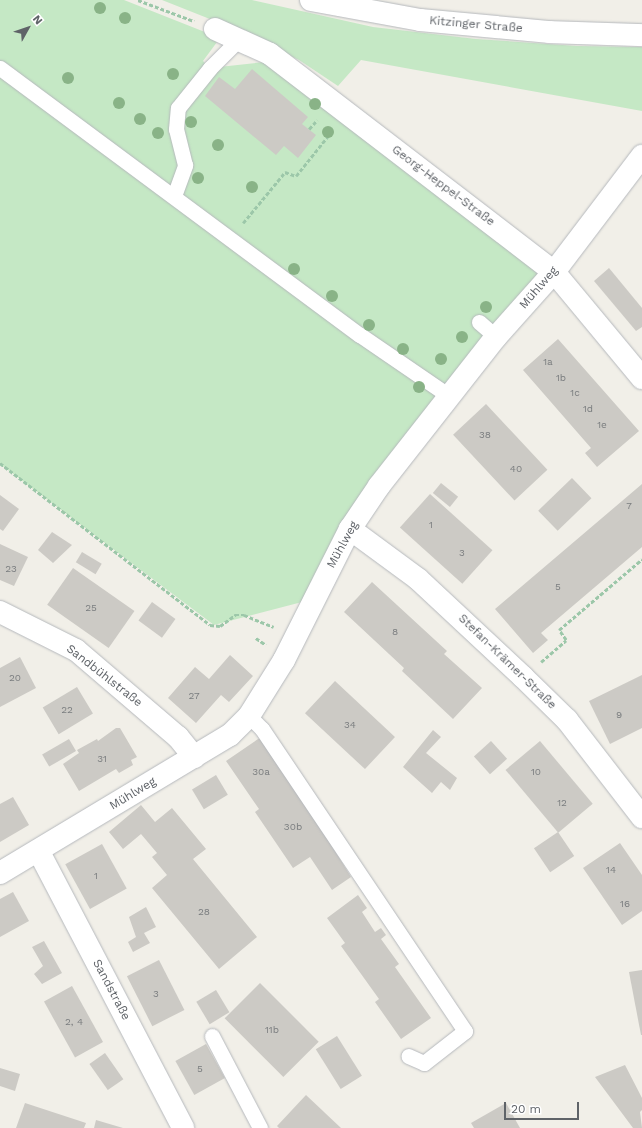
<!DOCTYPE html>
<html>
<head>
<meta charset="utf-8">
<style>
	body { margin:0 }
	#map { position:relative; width:642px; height:1128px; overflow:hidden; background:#f1efe8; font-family:"Work Sans",sans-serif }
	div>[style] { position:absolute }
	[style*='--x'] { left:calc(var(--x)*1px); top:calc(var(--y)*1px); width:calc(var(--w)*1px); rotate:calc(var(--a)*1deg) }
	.green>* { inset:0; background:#c5e8c5 }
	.building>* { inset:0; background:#cccac5; transform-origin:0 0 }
	.path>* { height:2.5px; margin-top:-1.25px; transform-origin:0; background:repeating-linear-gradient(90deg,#9cc7a9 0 4px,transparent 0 6px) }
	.roads { filter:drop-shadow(0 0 1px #b5b8bc) drop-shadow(0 0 1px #b5b8bc) }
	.lane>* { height:15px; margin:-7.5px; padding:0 7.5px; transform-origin:7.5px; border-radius:7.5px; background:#fff }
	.street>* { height:22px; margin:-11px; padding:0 11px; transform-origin:11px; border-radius:11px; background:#fff }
	.secondary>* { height:22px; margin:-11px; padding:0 11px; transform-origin:11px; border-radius:11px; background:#fff }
	.trees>* { width:12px; height:12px; margin:-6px; border-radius:50%; background:#89b387 }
	span { translate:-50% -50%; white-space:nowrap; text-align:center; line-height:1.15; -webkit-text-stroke:3px #fff; paint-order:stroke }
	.number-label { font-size:10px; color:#7a7d7f }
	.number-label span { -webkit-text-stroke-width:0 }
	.street-label { font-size:12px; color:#5f6368 }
	.north { position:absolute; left:8px; top:8px; width:40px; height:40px; -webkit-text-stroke:3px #fff; paint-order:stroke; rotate:50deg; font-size:11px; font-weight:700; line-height:16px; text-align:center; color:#5f6368 }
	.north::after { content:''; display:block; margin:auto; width:14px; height:18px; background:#5f6368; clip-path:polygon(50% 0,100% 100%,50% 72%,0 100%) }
	.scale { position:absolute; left:504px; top:1102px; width:75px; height:18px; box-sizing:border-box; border:2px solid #5f6368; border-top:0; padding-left:5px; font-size:12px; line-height:14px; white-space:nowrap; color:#5f6368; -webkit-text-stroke:3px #fff; paint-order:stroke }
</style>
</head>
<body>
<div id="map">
	<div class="green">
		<div style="clip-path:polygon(0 0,124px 0,220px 38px,203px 61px,210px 68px,264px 62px,543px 273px,302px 602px,214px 625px,0 464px)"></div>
		<div style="clip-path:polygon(162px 0,252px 0,373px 27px,476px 39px,577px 46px,642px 47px,642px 111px,361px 60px,338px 86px,299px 60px,235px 29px)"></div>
	</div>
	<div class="building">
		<div style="clip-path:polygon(252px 69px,308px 117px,302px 124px,316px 135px,298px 158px,284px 146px,276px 155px,205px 96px,219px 77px,235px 89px)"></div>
		<div style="clip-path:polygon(609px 268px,642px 308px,642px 327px,636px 331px,594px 281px)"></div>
		<div style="clip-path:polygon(558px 339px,639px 431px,597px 467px,585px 453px,591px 448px,523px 370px)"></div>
		<div style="left:486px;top:404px;width:90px;height:45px;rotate:47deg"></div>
		<div style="left:572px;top:478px;width:28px;height:47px;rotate:46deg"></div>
		<div style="left:441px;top:483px;width:22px;height:13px;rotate:39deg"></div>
		<div style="clip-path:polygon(642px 484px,642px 547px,541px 633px,548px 640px,533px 653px,495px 609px)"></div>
		<div style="left:430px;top:494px;width:84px;height:45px;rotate:42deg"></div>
		<div style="clip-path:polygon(0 495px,19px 509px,3px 531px,0 529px)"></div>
		<div style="clip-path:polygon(52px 532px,72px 545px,53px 563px,38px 550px)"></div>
		<div style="clip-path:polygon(0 544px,28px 557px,14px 586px,0 580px)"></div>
		<div style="left:82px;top:552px;width:23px;height:12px;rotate:31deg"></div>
		<div style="left:73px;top:568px;width:75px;height:45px;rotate:35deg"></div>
		<div style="clip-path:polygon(372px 582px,447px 651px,444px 654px,482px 688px,453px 719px,402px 671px,404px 668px,344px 612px)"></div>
		<div style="left:152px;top:602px;width:29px;height:23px;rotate:36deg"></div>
		<div style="clip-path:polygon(230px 655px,253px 676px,229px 702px,221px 695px,196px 723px,168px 698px,195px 667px,209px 679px)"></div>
		<div style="clip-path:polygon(20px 657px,36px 688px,0 707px,0 668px)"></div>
		<div style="clip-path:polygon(642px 675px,642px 728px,610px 744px,589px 701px)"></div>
		<div style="left:335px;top:681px;width:82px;height:44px;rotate:43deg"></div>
		<div style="left:77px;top:687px;width:31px;height:40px;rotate:59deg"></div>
		<div style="clip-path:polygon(116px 728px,120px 728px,137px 757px,131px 760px,133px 765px,119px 773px,116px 769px,79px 791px,63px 764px,79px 753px,77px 750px,97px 739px,98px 741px)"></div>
		<div style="clip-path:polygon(433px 730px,441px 737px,426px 753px,457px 778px,450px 790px,441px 782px,432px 793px,403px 767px)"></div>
		<div style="clip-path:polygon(264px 735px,351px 877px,332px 890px,310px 857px,293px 868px,255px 812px,259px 809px,226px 761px)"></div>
		<div style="left:69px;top:739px;width:14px;height:31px;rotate:60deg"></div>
		<div style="left:491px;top:741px;width:24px;height:23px;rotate:48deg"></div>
		<div style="left:540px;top:741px;width:82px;height:45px;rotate:50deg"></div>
		<div style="left:216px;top:775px;width:23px;height:28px;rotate:59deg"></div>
		<div style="clip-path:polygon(13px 797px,29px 825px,0 842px,0 804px)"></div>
		<div style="clip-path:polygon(141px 805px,155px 822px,172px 808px,206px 849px,193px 859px,257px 937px,219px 969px,152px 888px,167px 875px,152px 857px,157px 853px,141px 834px,123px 849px,109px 832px)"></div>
		<div style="left:558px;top:832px;width:29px;height:29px;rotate:56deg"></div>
		<div style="clip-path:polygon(620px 843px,642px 875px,642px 911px,622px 925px,583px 868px)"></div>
		<div style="left:102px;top:844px;width:51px;height:42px;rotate:61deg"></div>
		<div style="clip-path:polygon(13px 892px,29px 921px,0 937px,0 899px)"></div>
		<div style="clip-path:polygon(358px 895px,367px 908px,362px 912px,375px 932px,381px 928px,386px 935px,381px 939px,399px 964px,395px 967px,431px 1018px,401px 1039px,375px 1002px,379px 999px,341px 946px,345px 943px,327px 918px)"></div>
		<div style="clip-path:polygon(146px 907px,156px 927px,144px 933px,150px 943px,133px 952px,128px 942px,136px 937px,129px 917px)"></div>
		<div style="clip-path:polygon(44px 941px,62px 973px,42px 984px,34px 974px,43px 966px,32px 947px)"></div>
		<div style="left:159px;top:960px;width:56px;height:36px;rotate:63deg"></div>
		<div style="clip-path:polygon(642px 970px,642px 1035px,641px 1035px,629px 972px)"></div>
		<div style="left:260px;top:983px;width:83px;height:50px;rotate:45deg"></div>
		<div style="left:72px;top:986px;width:64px;height:32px;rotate:61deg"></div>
		<div style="left:216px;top:990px;width:26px;height:23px;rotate:59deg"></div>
		<div style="left:337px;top:1036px;width:47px;height:25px;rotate:58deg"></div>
		<div style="left:206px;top:1044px;width:39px;height:35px;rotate:61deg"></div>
		<div style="left:105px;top:1053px;width:32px;height:19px;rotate:55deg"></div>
		<div style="clip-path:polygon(625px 1065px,642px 1098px,642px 1110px,640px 1112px,642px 1128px,633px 1128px,595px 1077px)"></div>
		<div style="clip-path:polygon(0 1068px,20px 1074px,15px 1091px,0 1086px)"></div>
		<div style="clip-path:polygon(306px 1095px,341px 1128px,279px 1128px,277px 1126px)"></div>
		<div style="clip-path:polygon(25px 1103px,86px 1123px,84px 1128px,16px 1128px)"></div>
		<div style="clip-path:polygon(506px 1103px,520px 1128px,474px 1128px,471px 1123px)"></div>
		<div style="clip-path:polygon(96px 1120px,123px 1128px,94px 1128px)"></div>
	</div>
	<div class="path">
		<div style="--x:138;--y:0;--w:60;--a:20.6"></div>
		<div style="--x:309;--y:129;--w:12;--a:-48"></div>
		<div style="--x:243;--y:223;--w:66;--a:-50.5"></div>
		<div style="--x:285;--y:172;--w:12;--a:20"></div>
		<div style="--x:296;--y:176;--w:58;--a:-51.3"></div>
		<div style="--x:0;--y:463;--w:265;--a:37.6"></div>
		<div style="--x:210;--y:625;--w:10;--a:6"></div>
		<div style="--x:220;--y:626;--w:19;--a:-36"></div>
		<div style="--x:235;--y:615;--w:9;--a:0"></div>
		<div style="--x:244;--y:615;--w:32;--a:22"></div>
		<div style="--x:256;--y:638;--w:12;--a:35"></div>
		<div style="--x:541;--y:662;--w:33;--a:-41"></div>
		<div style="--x:566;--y:640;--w:12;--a:-125"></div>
		<div style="--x:559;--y:630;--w:109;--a:-40.5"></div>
	</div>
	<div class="roads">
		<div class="lane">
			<div style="--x:0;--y:68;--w:448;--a:36.6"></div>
			<div style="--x:360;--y:335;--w:108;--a:34.4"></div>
			<div style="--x:174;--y:196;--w:33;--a:-70"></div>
			<div style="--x:185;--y:165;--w:37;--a:-104"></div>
			<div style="--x:176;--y:129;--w:21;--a:-85"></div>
			<div style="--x:178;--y:108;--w:51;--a:-51.3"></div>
			<div style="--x:210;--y:68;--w:40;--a:-45"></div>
			<div style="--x:479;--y:322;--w:23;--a:41"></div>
			<div style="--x:249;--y:716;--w:18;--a:45"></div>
			<div style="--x:262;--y:729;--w:364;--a:56.1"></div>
			<div style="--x:465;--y:1031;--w:52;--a:142"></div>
			<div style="--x:424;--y:1063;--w:17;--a:-156"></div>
			<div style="--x:212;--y:1036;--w:104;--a:62.4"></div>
		</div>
		<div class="street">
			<div style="--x:215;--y:29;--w:60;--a:24.4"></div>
			<div style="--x:270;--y:54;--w:358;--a:37.5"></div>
			<div style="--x:554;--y:272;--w:138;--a:50.3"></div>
			<div style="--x:350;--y:529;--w:84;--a:36.3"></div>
			<div style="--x:418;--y:579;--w:144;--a:43"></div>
			<div style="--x:523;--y:677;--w:62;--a:44.3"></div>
			<div style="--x:567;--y:720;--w:123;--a:52.3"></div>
			<div style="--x:0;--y:612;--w:85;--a:26.6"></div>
			<div style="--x:76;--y:650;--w:134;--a:40.5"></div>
			<div style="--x:178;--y:737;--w:26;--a:51"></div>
			<div style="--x:39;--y:852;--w:311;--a:62.4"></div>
			<div style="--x:0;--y:873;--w:268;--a:-31"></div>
			<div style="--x:230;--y:735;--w:27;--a:-45"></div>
			<div style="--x:249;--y:716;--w:66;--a:-58"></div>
			<div style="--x:284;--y:660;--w:147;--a:-63.3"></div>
			<div style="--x:350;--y:529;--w:52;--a:-56"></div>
			<div style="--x:379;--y:486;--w:189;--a:-51.9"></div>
			<div style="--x:496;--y:337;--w:87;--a:-48.3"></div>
			<div style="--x:554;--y:272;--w:146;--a:-52.8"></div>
		</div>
		<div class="secondary">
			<div style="--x:311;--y:0;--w:111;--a:10.4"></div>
			<div style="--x:420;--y:20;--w:131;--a:5.3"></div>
			<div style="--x:550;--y:32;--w:92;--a:1.9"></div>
		</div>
	</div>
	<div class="trees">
		<div style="left:100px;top:8px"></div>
		<div style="left:125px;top:18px"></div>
		<div style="left:173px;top:74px"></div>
		<div style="left:68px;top:78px"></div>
		<div style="left:119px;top:103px"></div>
		<div style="left:315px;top:104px"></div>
		<div style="left:140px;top:119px"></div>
		<div style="left:191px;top:122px"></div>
		<div style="left:328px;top:132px"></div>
		<div style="left:158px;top:133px"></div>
		<div style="left:218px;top:145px"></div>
		<div style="left:198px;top:178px"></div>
		<div style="left:252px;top:187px"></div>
		<div style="left:294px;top:269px"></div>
		<div style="left:332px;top:296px"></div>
		<div style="left:486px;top:307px"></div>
		<div style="left:369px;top:325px"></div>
		<div style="left:462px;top:337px"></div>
		<div style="left:403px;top:349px"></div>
		<div style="left:441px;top:359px"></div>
		<div style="left:419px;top:387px"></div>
	</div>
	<div class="number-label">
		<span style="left:548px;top:362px">1a</span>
		<span style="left:561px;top:378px">1b</span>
		<span style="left:575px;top:393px">1c</span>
		<span style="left:588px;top:409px">1d</span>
		<span style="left:602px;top:425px">1e</span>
		<span style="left:485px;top:435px">38</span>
		<span style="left:516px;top:469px">40</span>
		<span style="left:629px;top:506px">7</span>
		<span style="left:431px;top:525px">1</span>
		<span style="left:462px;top:553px">3</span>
		<span style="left:11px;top:569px">23</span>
		<span style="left:558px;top:587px">5</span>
		<span style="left:91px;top:608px">25</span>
		<span style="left:395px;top:632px">8</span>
		<span style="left:15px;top:678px">20</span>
		<span style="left:194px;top:696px">27</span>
		<span style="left:67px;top:710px">22</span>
		<span style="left:619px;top:715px">9</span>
		<span style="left:350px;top:725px">34</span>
		<span style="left:102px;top:759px">31</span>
		<span style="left:261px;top:772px">30a</span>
		<span style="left:536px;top:772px">10</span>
		<span style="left:562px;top:803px">12</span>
		<span style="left:293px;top:827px">30b</span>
		<span style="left:611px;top:870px">14</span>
		<span style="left:96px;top:876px">1</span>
		<span style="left:625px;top:904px">16</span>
		<span style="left:204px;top:912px">28</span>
		<span style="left:156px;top:994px">3</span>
		<span style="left:74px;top:1022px">2, 4</span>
		<span style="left:272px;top:1030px">11b</span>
		<span style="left:200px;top:1069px">5</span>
	</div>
	<div class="street-label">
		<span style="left:476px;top:25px;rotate:5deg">Kitzinger Straße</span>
		<span style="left:443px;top:186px;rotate:37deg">Georg-Heppel-Straße</span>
		<span style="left:539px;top:288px;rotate:-49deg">Mühlweg</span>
		<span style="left:343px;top:545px;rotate:-61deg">Mühlweg</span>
		<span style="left:507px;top:662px;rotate:44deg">Stefan-Krämer-Straße</span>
		<span style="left:104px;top:676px;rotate:38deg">Sandbühlstraße</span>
		<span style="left:133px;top:794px;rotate:-31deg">Mühlweg</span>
		<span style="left:111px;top:990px;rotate:62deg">Sandstraße</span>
	</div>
	<div class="north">N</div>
	<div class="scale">20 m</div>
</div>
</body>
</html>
